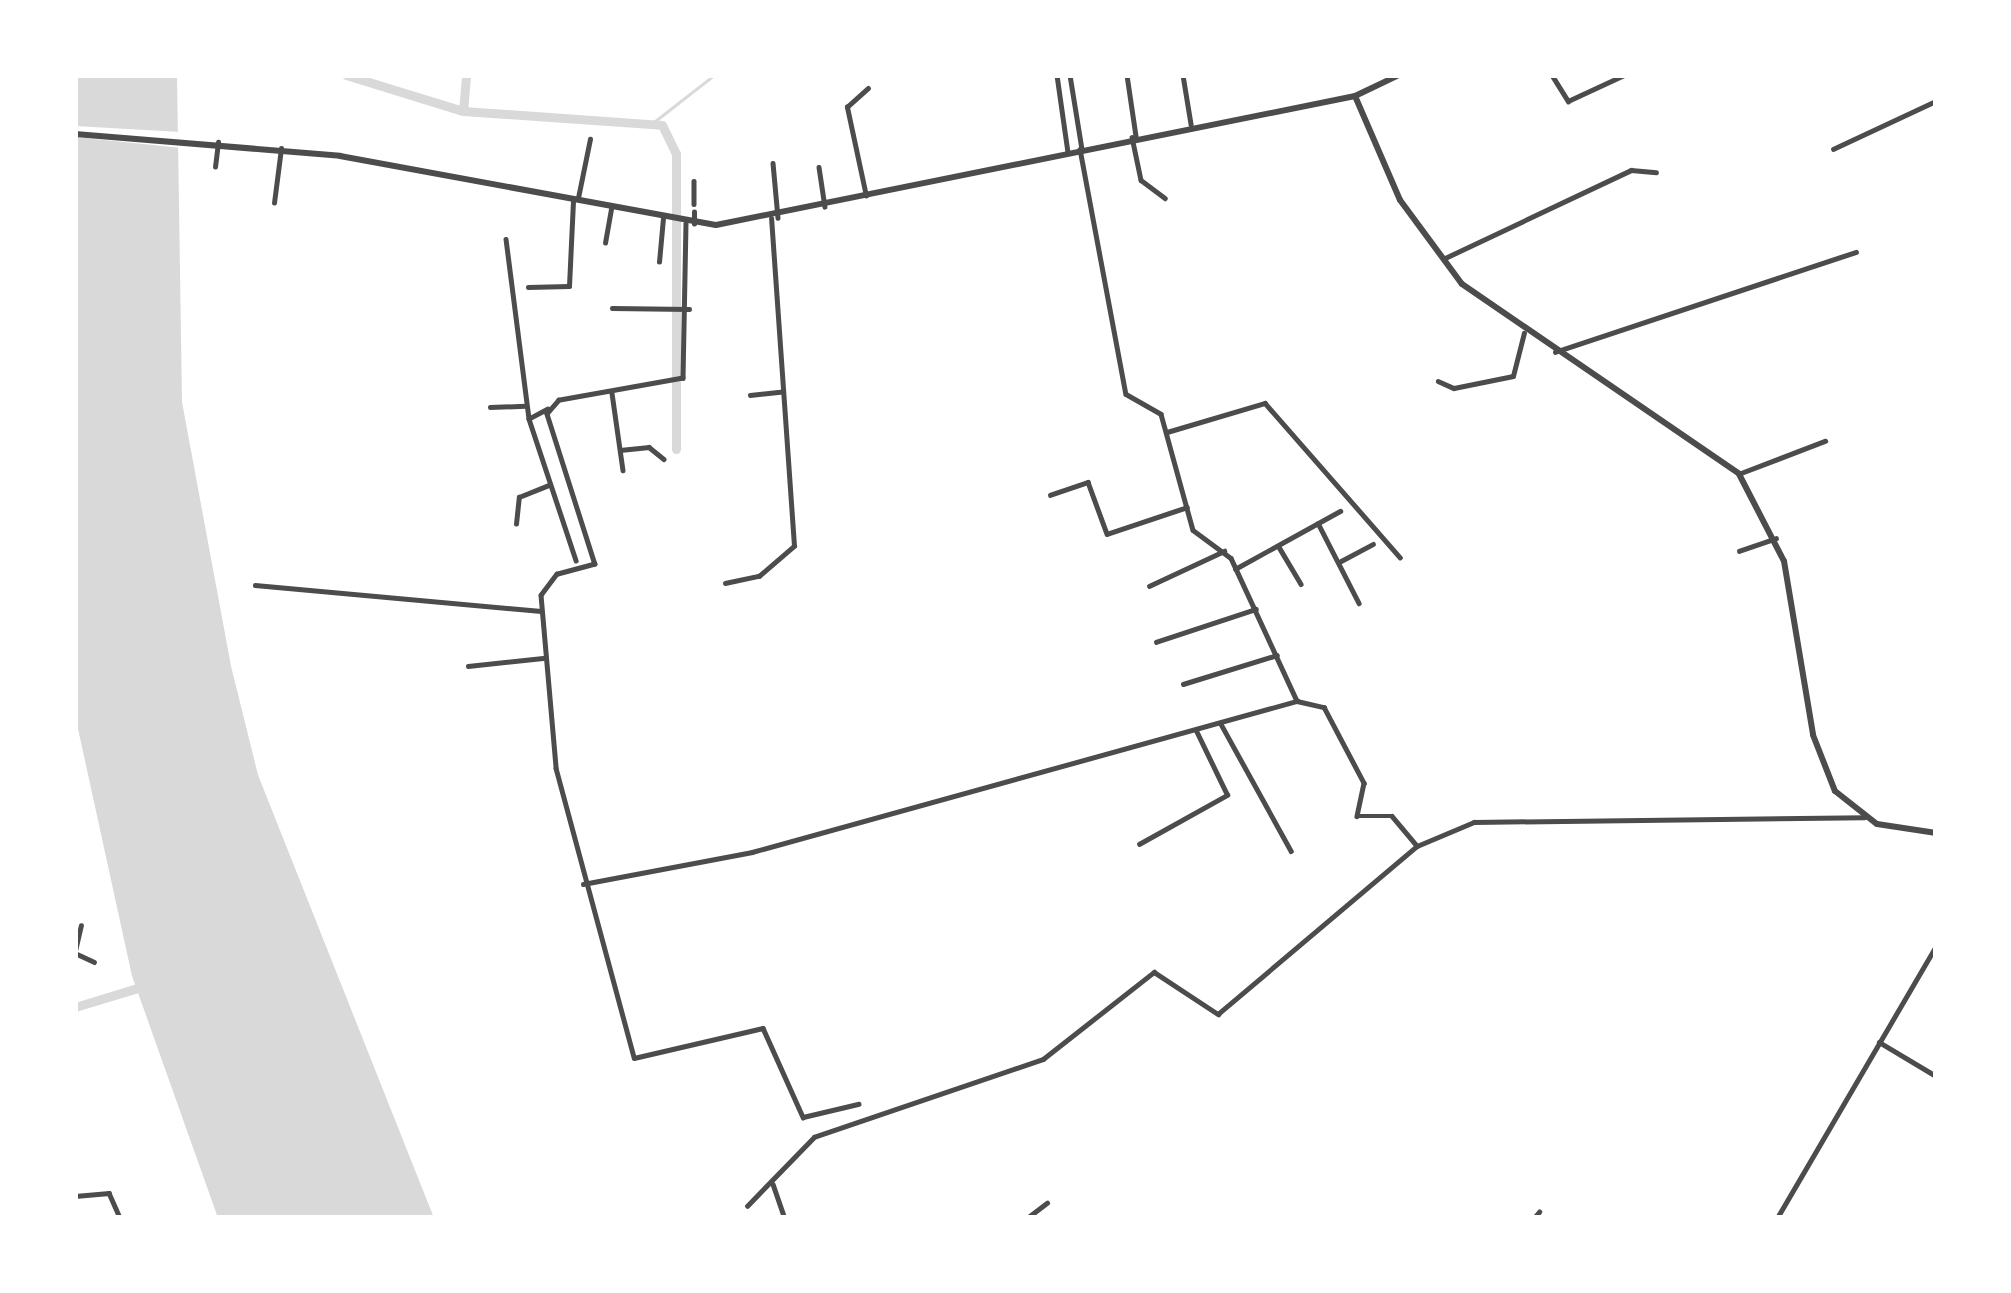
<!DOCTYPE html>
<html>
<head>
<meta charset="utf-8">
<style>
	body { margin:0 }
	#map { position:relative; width:2011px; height:1293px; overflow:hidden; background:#fff; font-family:"PT Sans",sans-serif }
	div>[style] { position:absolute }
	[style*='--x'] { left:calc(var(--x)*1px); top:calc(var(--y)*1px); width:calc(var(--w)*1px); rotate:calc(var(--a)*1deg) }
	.water>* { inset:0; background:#d9d9d9 }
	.pier>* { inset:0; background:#fff }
	.stream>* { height:3px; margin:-1.5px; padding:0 1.5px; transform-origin:1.5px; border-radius:1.5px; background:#d9d9d9 }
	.canal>* { height:9px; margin:-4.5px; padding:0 4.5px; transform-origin:4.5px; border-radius:4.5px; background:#d9d9d9 }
	.minor>* { height:4.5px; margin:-2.25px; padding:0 2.25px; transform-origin:2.25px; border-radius:2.25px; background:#4c4c4c }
	.tertiary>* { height:6px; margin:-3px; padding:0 3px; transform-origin:3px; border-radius:3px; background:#4c4c4c }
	span { translate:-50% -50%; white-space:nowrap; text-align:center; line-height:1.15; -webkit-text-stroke:9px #fff; paint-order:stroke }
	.frame { position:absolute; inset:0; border:78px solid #fff; pointer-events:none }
</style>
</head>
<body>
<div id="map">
	<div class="water">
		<div style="clip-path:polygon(75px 75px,177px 75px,182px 402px,231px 666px,258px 775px,434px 1218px,218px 1218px,132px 976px,75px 715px)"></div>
	</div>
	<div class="pier">
		<div style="clip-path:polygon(75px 126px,181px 132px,182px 148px,75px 137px)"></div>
	</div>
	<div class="stream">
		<div style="--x:655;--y:121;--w:75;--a:-37.9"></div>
	</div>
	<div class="canal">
		<div style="--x:346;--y:75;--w:122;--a:17.1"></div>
		<div style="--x:463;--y:111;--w:199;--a:4"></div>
		<div style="--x:662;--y:125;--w:32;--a:64"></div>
		<div style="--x:676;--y:154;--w:295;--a:90"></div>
		<div style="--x:463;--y:111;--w:36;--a:-85"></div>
		<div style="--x:75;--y:1007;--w:72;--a:-16.9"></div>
	</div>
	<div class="minor">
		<div style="--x:1057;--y:75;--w:78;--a:81.9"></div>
		<div style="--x:1070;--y:75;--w:75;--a:80.8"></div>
		<div style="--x:1127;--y:75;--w:62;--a:81.6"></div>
		<div style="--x:1183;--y:75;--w:50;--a:80.7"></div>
		<div style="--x:1552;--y:75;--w:31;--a:58"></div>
		<div style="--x:1568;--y:101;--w:62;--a:-24.9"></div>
		<div style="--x:1132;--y:137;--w:44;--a:78.2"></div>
		<div style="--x:1141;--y:180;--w:30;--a:37"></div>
		<div style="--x:1080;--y:149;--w:249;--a:79.4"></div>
		<div style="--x:1126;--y:394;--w:40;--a:29.7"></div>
		<div style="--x:1161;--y:414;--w:120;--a:74.6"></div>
		<div style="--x:1193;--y:530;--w:47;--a:36.4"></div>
		<div style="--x:1231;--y:558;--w:157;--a:65.2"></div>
		<div style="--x:1297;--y:701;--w:28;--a:13"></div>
		<div style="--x:1324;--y:707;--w:86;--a:62.2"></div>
		<div style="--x:1364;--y:783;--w:34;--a:102"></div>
		<div style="--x:1357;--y:816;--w:35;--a:0"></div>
		<div style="--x:1392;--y:816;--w:39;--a:50"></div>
		<div style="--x:1833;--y:149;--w:114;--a:-25"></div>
		<div style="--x:773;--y:163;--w:55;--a:84.8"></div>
		<div style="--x:215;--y:167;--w:25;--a:-83"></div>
		<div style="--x:819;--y:167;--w:40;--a:81.5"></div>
		<div style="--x:694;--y:181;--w:23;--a:90"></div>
		<div style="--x:866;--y:196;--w:91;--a:-102.1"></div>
		<div style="--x:847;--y:107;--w:28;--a:-42"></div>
		<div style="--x:578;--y:198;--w:60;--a:-78.5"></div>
		<div style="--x:274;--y:203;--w:55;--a:-82.7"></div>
		<div style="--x:686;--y:223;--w:155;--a:91.1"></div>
		<div style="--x:683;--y:378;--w:126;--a:169.9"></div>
		<div style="--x:559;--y:400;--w:18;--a:131"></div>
		<div style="--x:547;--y:414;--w:157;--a:72.3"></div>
		<div style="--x:595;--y:564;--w:39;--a:165"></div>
		<div style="--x:557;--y:574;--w:26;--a:127"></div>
		<div style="--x:541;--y:595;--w:174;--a:85"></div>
		<div style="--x:556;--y:768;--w:300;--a:74.9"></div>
		<div style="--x:634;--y:1058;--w:132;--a:-13.1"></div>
		<div style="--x:763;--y:1028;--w:98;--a:65.8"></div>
		<div style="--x:803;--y:1117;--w:57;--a:-13.3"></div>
		<div style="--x:694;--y:224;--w:12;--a:-90"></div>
		<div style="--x:506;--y:239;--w:181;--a:82.7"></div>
		<div style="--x:605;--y:243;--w:36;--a:-80"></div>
		<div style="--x:1443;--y:259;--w:208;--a:-25.3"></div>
		<div style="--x:1631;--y:170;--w:25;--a:5"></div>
		<div style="--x:659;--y:262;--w:44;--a:-84.8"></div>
		<div style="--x:528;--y:287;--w:41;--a:-1.4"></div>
		<div style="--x:569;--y:286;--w:86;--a:-87.3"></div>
		<div style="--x:612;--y:308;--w:77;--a:0.7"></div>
		<div style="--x:1555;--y:352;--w:317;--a:-18.4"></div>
		<div style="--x:1438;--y:381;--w:17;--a:24"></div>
		<div style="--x:1454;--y:388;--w:60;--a:-11.5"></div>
		<div style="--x:1513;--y:376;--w:44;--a:-75.7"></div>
		<div style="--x:612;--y:393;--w:78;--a:81.9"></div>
		<div style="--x:750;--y:395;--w:30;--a:-6"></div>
		<div style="--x:490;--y:407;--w:35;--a:-2"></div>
		<div style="--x:548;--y:409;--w:21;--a:152"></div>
		<div style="--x:529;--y:419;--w:149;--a:71.6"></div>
		<div style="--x:1167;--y:432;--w:102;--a:-16.5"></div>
		<div style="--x:1265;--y:403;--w:205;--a:48.8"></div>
		<div style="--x:620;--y:450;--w:29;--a:-6"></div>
		<div style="--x:649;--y:447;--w:19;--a:39"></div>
		<div style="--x:1741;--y:473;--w:90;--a:-20.9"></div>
		<div style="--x:1050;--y:495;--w:40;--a:-18.9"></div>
		<div style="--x:1088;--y:482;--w:55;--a:69.9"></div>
		<div style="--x:1107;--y:534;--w:84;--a:-18.6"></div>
		<div style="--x:1318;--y:523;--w:90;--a:62.9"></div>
		<div style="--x:516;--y:524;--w:27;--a:-84"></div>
		<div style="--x:519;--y:497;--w:32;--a:-22"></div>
		<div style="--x:1279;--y:547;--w:43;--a:59.3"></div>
		<div style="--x:1739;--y:551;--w:39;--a:-19"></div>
		<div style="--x:1341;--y:561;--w:36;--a:-28"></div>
		<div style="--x:1235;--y:569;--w:120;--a:-28.9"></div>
		<div style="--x:725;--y:583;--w:35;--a:-12"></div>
		<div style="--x:759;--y:576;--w:46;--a:-40.6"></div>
		<div style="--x:794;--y:546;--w:328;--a:-94"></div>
		<div style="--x:255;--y:585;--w:287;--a:5.2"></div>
		<div style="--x:1149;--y:586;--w:83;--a:-25"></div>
		<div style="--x:1156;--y:642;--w:105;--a:-18.3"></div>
		<div style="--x:468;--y:666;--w:75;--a:-6.1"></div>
		<div style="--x:1183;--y:684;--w:98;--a:-17.1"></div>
		<div style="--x:1221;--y:724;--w:145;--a:61.1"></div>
		<div style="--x:1139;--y:844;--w:101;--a:-29.1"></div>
		<div style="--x:1227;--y:795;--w:71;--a:-115.8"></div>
		<div style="--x:583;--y:884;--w:172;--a:-10.7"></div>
		<div style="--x:752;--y:852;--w:566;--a:-15.49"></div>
		<div style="--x:75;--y:951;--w:26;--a:-77"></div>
		<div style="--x:75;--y:953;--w:21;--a:25"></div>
		<div style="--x:1879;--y:1042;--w:66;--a:30.8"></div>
		<div style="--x:773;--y:1184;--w:36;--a:71"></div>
		<div style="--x:75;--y:1196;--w:34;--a:-5"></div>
		<div style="--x:109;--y:1193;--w:27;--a:66"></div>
		<div style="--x:747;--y:1206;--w:96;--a:-45.8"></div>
		<div style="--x:814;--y:1137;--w:242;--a:-18.8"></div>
		<div style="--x:1043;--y:1059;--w:141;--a:-38.1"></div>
		<div style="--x:1154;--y:972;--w:77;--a:33.3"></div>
		<div style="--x:1218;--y:1014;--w:260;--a:-40.2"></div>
		<div style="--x:1417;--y:846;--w:62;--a:-22.8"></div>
		<div style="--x:1474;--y:822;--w:390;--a:-0.7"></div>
		<div style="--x:1027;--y:1218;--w:25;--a:-37"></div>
		<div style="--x:1534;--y:1218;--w:8;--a:-50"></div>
		<div style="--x:1777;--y:1218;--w:315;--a:-59.7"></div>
	</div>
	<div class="tertiary">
		<div style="--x:1355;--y:96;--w:113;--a:66.6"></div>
		<div style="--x:1400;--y:200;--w:104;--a:53.6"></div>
		<div style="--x:1462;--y:284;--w:336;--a:34.4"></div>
		<div style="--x:1739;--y:474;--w:98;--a:62.7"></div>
		<div style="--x:1784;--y:561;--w:176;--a:80.5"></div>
		<div style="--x:1813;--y:735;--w:60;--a:68.6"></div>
		<div style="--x:1835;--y:791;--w:53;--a:38.2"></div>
		<div style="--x:1877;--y:824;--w:60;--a:8.7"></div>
		<div style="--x:75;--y:134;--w:266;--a:4.7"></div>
		<div style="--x:340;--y:156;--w:382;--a:10.4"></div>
		<div style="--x:716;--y:225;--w:652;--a:-11.41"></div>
		<div style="--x:1355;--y:96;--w:49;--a:-25.5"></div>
	</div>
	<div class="frame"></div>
</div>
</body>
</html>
